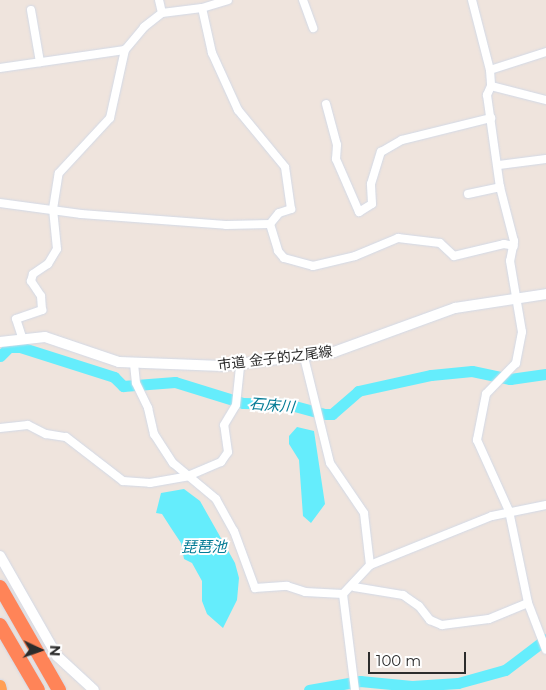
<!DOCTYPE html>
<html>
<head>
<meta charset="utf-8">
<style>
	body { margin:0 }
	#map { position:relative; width:546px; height:690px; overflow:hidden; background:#efe4dd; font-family:Montserrat,"Noto Sans JP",sans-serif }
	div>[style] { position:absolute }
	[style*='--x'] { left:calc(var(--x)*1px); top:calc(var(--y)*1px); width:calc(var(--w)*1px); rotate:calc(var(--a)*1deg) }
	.water>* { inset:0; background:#65edfc }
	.river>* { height:11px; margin:-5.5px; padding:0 5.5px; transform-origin:5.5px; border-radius:5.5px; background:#65edfc }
	.roads { filter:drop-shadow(0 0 1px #d2d9e6) drop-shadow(0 0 1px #d2d9e6) }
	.minor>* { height:8px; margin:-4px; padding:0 4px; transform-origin:4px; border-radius:4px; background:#fff }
	.tertiary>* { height:10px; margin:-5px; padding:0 5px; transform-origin:5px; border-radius:5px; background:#fff }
	.trunk>* { height:12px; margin:-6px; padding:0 6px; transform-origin:6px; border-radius:6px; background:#ff9f55 }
	.motorway>* { height:14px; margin:-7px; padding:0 7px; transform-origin:7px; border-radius:7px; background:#ff8458 }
	span { translate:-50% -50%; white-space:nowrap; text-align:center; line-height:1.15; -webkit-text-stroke:4px #fff; paint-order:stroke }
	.street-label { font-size:14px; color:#2c2c2c }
	.water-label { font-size:15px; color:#037b95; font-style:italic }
	.north { position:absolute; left:15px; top:625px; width:50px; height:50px; -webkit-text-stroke:4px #fff; paint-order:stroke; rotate:93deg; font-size:14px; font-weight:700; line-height:20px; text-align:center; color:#2c2c2c }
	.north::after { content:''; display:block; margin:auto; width:18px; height:22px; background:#2c2c2c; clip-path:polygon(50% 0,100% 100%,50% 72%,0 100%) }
	.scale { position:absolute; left:368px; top:652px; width:98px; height:22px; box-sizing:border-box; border:2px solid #2c2c2c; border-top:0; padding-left:6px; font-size:15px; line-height:18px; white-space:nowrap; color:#2c2c2c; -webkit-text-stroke:4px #fff; paint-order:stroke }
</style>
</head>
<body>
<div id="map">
	<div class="water">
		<div style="clip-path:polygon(297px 427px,314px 431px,325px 504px,311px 523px,303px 516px,299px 460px,289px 444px,289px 436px)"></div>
		<div style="clip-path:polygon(184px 489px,200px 501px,235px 563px,239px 578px,237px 600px,223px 628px,207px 614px,202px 601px,202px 581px,192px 563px,184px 559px,181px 543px,171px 528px,162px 514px,156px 513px,161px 493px)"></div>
	</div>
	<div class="river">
		<div style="--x:0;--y:356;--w:13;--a:-45"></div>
		<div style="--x:9;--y:347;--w:11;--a:0"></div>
		<div style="--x:20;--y:347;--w:99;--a:17.7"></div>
		<div style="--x:114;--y:377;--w:13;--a:45"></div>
		<div style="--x:123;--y:386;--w:52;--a:-4.4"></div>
		<div style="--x:175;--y:382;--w:71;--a:17.2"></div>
		<div style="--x:243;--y:403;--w:44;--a:1.3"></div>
		<div style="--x:287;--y:404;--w:39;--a:15"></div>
		<div style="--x:325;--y:414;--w:7;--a:0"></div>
		<div style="--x:332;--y:414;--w:35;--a:-41"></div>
		<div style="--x:358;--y:391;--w:75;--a:-12.4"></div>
		<div style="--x:431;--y:375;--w:41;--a:-5.6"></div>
		<div style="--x:472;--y:371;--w:39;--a:12"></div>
		<div style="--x:510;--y:379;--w:36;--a:-8"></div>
		<div style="--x:309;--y:690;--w:52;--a:-10"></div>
		<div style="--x:360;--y:681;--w:52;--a:5.5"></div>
		<div style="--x:412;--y:686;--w:46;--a:-3.7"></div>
		<div style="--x:458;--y:683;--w:49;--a:-15.5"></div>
		<div style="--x:505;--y:670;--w:51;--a:-37.1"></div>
	</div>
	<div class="roads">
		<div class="minor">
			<div style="--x:159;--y:0;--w:13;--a:77"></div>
			<div style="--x:303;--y:0;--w:30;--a:70"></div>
			<div style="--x:472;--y:0;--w:72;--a:75.6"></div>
			<div style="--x:490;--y:70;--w:16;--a:86"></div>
			<div style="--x:491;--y:86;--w:10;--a:114"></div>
			<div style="--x:487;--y:95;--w:93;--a:82"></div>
			<div style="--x:500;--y:187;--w:56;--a:75.5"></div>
			<div style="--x:514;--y:241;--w:20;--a:101"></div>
			<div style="--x:510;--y:261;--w:72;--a:80.4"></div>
			<div style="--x:522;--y:332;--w:32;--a:101"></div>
			<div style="--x:516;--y:363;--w:43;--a:134.1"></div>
			<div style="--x:486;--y:394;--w:47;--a:101.1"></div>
			<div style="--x:477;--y:440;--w:78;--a:65.7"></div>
			<div style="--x:509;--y:511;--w:94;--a:78.3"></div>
			<div style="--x:528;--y:603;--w:50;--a:69"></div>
			<div style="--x:31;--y:10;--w:53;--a:80.2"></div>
			<div style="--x:0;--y:68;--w:126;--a:-8.2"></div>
			<div style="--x:490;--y:70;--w:59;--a:-17.8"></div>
			<div style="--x:491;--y:86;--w:57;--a:14.3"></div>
			<div style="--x:326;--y:104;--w:42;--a:75"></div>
			<div style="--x:337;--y:145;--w:14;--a:94"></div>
			<div style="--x:336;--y:159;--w:58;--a:66.5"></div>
			<div style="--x:359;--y:212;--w:15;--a:-32"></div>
			<div style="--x:372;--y:204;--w:20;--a:-93"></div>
			<div style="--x:371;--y:184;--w:34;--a:-73"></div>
			<div style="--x:381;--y:152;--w:24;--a:-30"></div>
			<div style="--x:402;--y:140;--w:92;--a:-13.9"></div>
			<div style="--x:499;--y:165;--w:47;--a:-7.3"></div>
			<div style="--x:468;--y:194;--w:33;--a:-12"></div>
			<div style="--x:0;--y:203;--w:82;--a:7.7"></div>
			<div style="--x:81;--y:214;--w:145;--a:4.3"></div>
			<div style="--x:226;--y:225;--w:44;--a:-1.3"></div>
			<div style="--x:270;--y:224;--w:14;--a:-51"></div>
			<div style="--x:279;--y:213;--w:13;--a:-18"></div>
			<div style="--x:291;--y:209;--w:42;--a:-98.1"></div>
			<div style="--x:285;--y:167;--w:74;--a:-129.5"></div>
			<div style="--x:238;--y:110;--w:63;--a:-114.5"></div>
			<div style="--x:212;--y:53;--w:46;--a:-102.5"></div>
			<div style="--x:270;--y:224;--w:28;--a:73"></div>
			<div style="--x:278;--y:251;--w:9;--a:49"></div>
			<div style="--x:284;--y:258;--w:30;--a:15"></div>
			<div style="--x:313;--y:266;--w:43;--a:-13.4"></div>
			<div style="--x:355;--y:256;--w:47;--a:-22.7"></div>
			<div style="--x:398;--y:238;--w:42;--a:6.8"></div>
			<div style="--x:440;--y:243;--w:19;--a:43"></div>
			<div style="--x:454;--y:256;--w:51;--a:-13.5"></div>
			<div style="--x:504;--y:244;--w:10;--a:11"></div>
			<div style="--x:22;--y:337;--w:19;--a:-108"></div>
			<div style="--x:16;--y:319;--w:28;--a:-19"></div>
			<div style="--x:42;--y:310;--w:14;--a:-94"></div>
			<div style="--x:41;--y:296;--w:18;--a:-124"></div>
			<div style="--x:31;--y:281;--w:7;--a:-74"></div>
			<div style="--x:33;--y:274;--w:18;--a:-34"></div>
			<div style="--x:48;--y:264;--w:17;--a:-59"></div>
			<div style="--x:57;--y:249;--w:40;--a:-95.7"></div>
			<div style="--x:53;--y:209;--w:36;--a:-81"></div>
			<div style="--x:59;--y:173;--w:75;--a:-47.2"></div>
			<div style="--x:110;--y:118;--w:70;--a:-77.6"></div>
			<div style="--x:125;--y:50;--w:30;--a:-50"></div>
			<div style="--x:144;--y:27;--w:23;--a:-38"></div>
			<div style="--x:162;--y:13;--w:40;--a:-7.1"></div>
			<div style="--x:202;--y:8;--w:27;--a:-17"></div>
			<div style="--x:134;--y:364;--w:19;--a:84"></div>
			<div style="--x:136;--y:383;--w:28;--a:64"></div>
			<div style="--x:148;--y:408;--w:27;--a:77"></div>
			<div style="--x:154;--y:434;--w:35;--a:57"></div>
			<div style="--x:173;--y:463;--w:56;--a:39.9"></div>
			<div style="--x:216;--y:499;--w:37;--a:61"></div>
			<div style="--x:234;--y:531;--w:61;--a:69.8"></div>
			<div style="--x:255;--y:588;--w:32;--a:-4"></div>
			<div style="--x:287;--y:586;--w:19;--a:18"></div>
			<div style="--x:305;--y:592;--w:38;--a:3"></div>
			<div style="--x:343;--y:594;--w:40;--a:-47"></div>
			<div style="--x:370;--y:565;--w:52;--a:-96.6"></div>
			<div style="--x:364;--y:513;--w:60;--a:-124.2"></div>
			<div style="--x:330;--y:463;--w:109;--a:-103.8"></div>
			<div style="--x:0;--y:428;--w:28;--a:-6"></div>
			<div style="--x:28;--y:425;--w:20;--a:27"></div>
			<div style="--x:46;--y:434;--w:20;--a:9"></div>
			<div style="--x:66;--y:437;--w:72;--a:37.7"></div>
			<div style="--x:123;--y:481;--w:27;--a:4"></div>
			<div style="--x:150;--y:483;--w:39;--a:-10"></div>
			<div style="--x:188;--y:476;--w:36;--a:-23"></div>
			<div style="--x:221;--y:462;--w:12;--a:-55"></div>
			<div style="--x:228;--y:452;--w:27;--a:-98"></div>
			<div style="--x:224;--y:425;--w:23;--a:-59"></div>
			<div style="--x:236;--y:405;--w:37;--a:-84"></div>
			<div style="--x:370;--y:565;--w:131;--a:-21.9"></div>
			<div style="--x:492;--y:516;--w:55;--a:-11.5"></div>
			<div style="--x:354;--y:587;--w:50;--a:9.3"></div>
			<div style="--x:403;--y:595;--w:19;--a:35"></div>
			<div style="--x:419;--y:606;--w:18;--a:52"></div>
			<div style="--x:430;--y:620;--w:13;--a:23"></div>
			<div style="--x:442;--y:625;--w:47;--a:-7.3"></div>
			<div style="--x:489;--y:619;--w:42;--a:-22.3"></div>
			<div style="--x:343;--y:594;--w:97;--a:82.9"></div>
		</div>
		<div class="tertiary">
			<div style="--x:0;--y:342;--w:45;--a:-6.3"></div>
			<div style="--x:45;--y:337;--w:78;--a:18.7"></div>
			<div style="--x:119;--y:362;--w:103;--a:2.2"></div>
			<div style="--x:222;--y:366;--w:113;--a:-7.1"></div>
			<div style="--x:334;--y:352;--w:129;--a:-20"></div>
			<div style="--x:455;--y:308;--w:92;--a:-8.7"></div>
			<div style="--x:0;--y:556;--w:115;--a:60.3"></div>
			<div style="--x:57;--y:656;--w:50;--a:42.6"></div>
		</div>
		<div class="trunk">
			<div style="--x:0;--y:686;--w:4;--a:76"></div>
		</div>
		<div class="motorway">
			<div style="--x:0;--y:587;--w:119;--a:60.2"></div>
			<div style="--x:0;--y:625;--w:75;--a:59.7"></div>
		</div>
	</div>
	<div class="street-label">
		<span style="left:275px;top:358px;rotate:-7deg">市道 金子的之尾線</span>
	</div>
	<div class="water-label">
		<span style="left:272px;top:405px;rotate:5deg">石床川</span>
		<span style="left:204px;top:547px">琵琶池</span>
	</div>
	<div class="north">N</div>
	<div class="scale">100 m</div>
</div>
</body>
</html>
